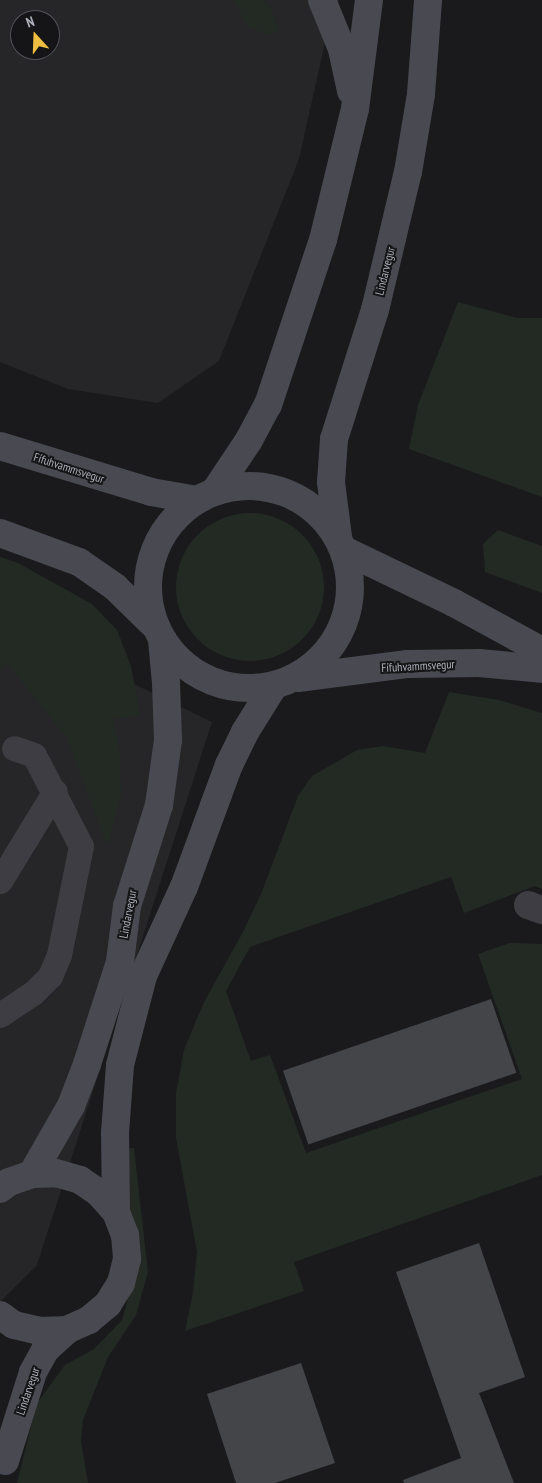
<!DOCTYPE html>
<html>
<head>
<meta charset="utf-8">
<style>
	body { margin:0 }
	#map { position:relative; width:542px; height:1483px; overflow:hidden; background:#1a1a1c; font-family:"PT Sans Narrow",sans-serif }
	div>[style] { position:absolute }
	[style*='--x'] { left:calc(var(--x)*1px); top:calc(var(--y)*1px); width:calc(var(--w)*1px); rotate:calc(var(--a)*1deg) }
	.built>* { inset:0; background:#262629 }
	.green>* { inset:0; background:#222a23 }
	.round { border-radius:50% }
	.building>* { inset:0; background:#444549; transform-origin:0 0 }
	.lane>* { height:25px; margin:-12.5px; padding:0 12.5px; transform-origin:12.5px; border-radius:12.5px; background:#3d3d43 }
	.street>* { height:28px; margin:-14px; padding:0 14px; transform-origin:14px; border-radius:14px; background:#3d3d43 }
	.secondary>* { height:28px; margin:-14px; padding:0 14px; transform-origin:14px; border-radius:14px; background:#494a51 }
	.secondary>.ring { margin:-14px; padding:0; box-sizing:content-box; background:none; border:28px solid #494a51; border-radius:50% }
	span { translate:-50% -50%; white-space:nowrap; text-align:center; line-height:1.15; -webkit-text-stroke:4px #151517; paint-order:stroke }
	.street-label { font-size:12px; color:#adb0bb }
	.north { position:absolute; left:10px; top:10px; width:50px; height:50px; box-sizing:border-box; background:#151517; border:1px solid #525359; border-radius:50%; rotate:340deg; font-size:14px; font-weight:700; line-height:20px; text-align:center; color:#adb0bb }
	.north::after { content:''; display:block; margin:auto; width:18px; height:22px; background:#edbe40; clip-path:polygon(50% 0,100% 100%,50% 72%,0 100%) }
</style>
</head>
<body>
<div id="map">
	<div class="built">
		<div style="clip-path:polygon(evenodd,0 0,339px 0,326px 38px,299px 159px,219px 361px,158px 403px,68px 389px,0 362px,0 0,20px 20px,50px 20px,50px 50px,20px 50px,20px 20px)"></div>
		<div style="clip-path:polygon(0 630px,95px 665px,212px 722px,37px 1265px,0 1302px)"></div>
	</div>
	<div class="green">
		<div style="clip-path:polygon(234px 0,264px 0,271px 9px,279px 30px,268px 35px,247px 26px)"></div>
		<div style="clip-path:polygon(458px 302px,517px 318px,542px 318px,542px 497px,409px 449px,418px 405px)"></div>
		<div class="round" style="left:176px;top:513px;width:148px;height:148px"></div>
		<div style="clip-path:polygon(498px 530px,542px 546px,542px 593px,485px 572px,483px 544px)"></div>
		<div style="clip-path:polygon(0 557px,18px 563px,92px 604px,117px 630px,131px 666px,140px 715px,113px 719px,120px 753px,121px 797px,107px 846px,67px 738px,8px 664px,0 669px)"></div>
		<div style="clip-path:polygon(449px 692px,499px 700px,542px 713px,542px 889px,535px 886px,464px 913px,451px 877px,250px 947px,226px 991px,251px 1061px,270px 1055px,306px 1153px,522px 1079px,478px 954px,510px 943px,542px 944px,542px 1175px,294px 1262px,304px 1291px,185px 1331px,193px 1292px,197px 1252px,176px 1138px,176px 1093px,184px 1050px,204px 1002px,243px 932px,261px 894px,298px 796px,312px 776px,357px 750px,383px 746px,425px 753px)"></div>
		<div style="clip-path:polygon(134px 1148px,148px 1272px,136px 1315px,108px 1357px,83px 1420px,81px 1441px,88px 1483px,17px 1483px,37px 1403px,65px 1365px,94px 1349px,122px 1320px,133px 1281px,123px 1149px)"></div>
	</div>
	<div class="building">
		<div style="left:491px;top:999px;width:78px;height:220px;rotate:71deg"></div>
		<div style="clip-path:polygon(479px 1243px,525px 1377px,479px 1393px,514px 1483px,404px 1483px,403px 1480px,461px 1458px,396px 1272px)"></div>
		<div style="clip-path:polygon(301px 1363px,335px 1463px,275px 1483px,236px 1483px,207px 1394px)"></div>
	</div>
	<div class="lane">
		<div style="--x:0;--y:881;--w:105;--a:-58.6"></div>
		<div style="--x:0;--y:1015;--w:40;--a:-34"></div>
		<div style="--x:33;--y:993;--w:24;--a:-45"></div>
		<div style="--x:50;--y:976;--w:23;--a:-67"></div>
		<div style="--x:59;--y:955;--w:111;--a:-78.6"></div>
		<div style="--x:81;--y:846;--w:102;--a:-117.3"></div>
		<div style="--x:34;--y:755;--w:21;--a:-161"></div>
	</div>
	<div class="street">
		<div style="--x:528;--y:905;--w:15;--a:20"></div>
	</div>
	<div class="secondary">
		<div style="--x:322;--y:0;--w:53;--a:67.8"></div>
		<div style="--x:342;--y:49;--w:43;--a:77.9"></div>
		<div style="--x:0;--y:446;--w:158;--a:16.9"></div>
		<div style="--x:151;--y:492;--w:47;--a:9.9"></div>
		<div class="ring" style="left:148px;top:486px;width:174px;height:174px"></div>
		<div style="--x:215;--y:491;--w:61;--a:-56.3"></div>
		<div style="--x:249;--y:440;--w:40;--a:-62"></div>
		<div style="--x:268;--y:405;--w:174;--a:-71.6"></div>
		<div style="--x:323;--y:240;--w:135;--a:-76.3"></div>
		<div style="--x:355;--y:109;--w:110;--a:-82.7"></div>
		<div style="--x:0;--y:533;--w:84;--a:20.2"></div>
		<div style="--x:79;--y:562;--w:44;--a:34.8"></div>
		<div style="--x:115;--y:587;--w:54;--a:44.3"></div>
		<div style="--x:338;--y:537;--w:55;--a:-97.3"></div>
		<div style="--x:331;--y:482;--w:43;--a:-86"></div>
		<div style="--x:334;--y:439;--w:135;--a:-72.4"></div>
		<div style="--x:375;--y:310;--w:142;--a:-76.6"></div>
		<div style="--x:408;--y:172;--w:79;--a:-80.5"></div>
		<div style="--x:421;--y:94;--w:94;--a:-85.7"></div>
		<div style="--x:344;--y:550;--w:122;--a:25.7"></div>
		<div style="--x:454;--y:603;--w:100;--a:28.6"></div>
		<div style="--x:298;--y:678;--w:111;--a:-7.3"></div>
		<div style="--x:408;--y:664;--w:71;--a:-0.8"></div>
		<div style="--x:479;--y:663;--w:63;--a:5.4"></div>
		<div style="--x:32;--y:1174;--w:78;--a:-60.2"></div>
		<div style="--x:71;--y:1106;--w:45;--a:-69.1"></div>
		<div style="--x:87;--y:1064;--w:107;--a:-72.1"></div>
		<div style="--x:120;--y:962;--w:56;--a:-82.9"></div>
		<div style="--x:127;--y:906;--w:106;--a:-72.4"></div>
		<div style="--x:159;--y:805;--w:66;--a:-82.1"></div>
		<div style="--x:168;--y:740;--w:57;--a:-92"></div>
		<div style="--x:166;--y:683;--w:43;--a:-95.3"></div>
		<div style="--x:0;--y:1189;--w:11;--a:-38"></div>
		<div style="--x:9;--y:1182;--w:24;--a:-19"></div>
		<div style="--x:32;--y:1174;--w:24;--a:-2"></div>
		<div style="--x:56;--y:1173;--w:25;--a:16"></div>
		<div style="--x:80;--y:1180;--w:22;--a:34"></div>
		<div style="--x:98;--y:1192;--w:27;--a:48"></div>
		<div style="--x:116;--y:1212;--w:25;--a:69"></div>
		<div style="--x:125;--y:1235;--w:24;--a:85"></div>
		<div style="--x:127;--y:1259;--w:25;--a:104"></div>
		<div style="--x:121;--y:1283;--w:25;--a:122"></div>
		<div style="--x:108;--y:1304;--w:25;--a:140"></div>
		<div style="--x:89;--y:1320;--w:24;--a:156"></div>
		<div style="--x:67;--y:1330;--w:27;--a:178"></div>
		<div style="--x:40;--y:1331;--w:27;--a:-167"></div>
		<div style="--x:14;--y:1325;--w:17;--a:-144"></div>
		<div style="--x:116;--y:1212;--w:79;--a:-90.7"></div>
		<div style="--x:115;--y:1133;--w:68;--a:-85.8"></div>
		<div style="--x:120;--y:1065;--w:92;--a:-75.5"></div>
		<div style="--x:143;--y:976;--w:98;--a:-65.3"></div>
		<div style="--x:184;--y:887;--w:130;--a:-69.8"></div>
		<div style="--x:229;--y:765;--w:37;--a:-64"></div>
		<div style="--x:245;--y:732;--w:53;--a:-58.1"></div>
		<div style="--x:5;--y:1461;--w:93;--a:-72.5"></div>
		<div style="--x:33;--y:1372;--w:25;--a:-61"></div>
		<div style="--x:45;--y:1350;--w:30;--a:-42"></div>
	</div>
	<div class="street-label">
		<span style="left:385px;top:271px;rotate:-76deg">Lindarvegur</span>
		<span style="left:69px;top:468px;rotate:18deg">Fífuhvammsvegur</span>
		<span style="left:418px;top:666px;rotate:-3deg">Fífuhvammsvegur</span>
		<span style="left:128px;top:914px;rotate:-79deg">Lindarvegur</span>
		<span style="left:28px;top:1391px;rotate:-71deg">Lindarvegur</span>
	</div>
	<div class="north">N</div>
</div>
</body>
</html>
